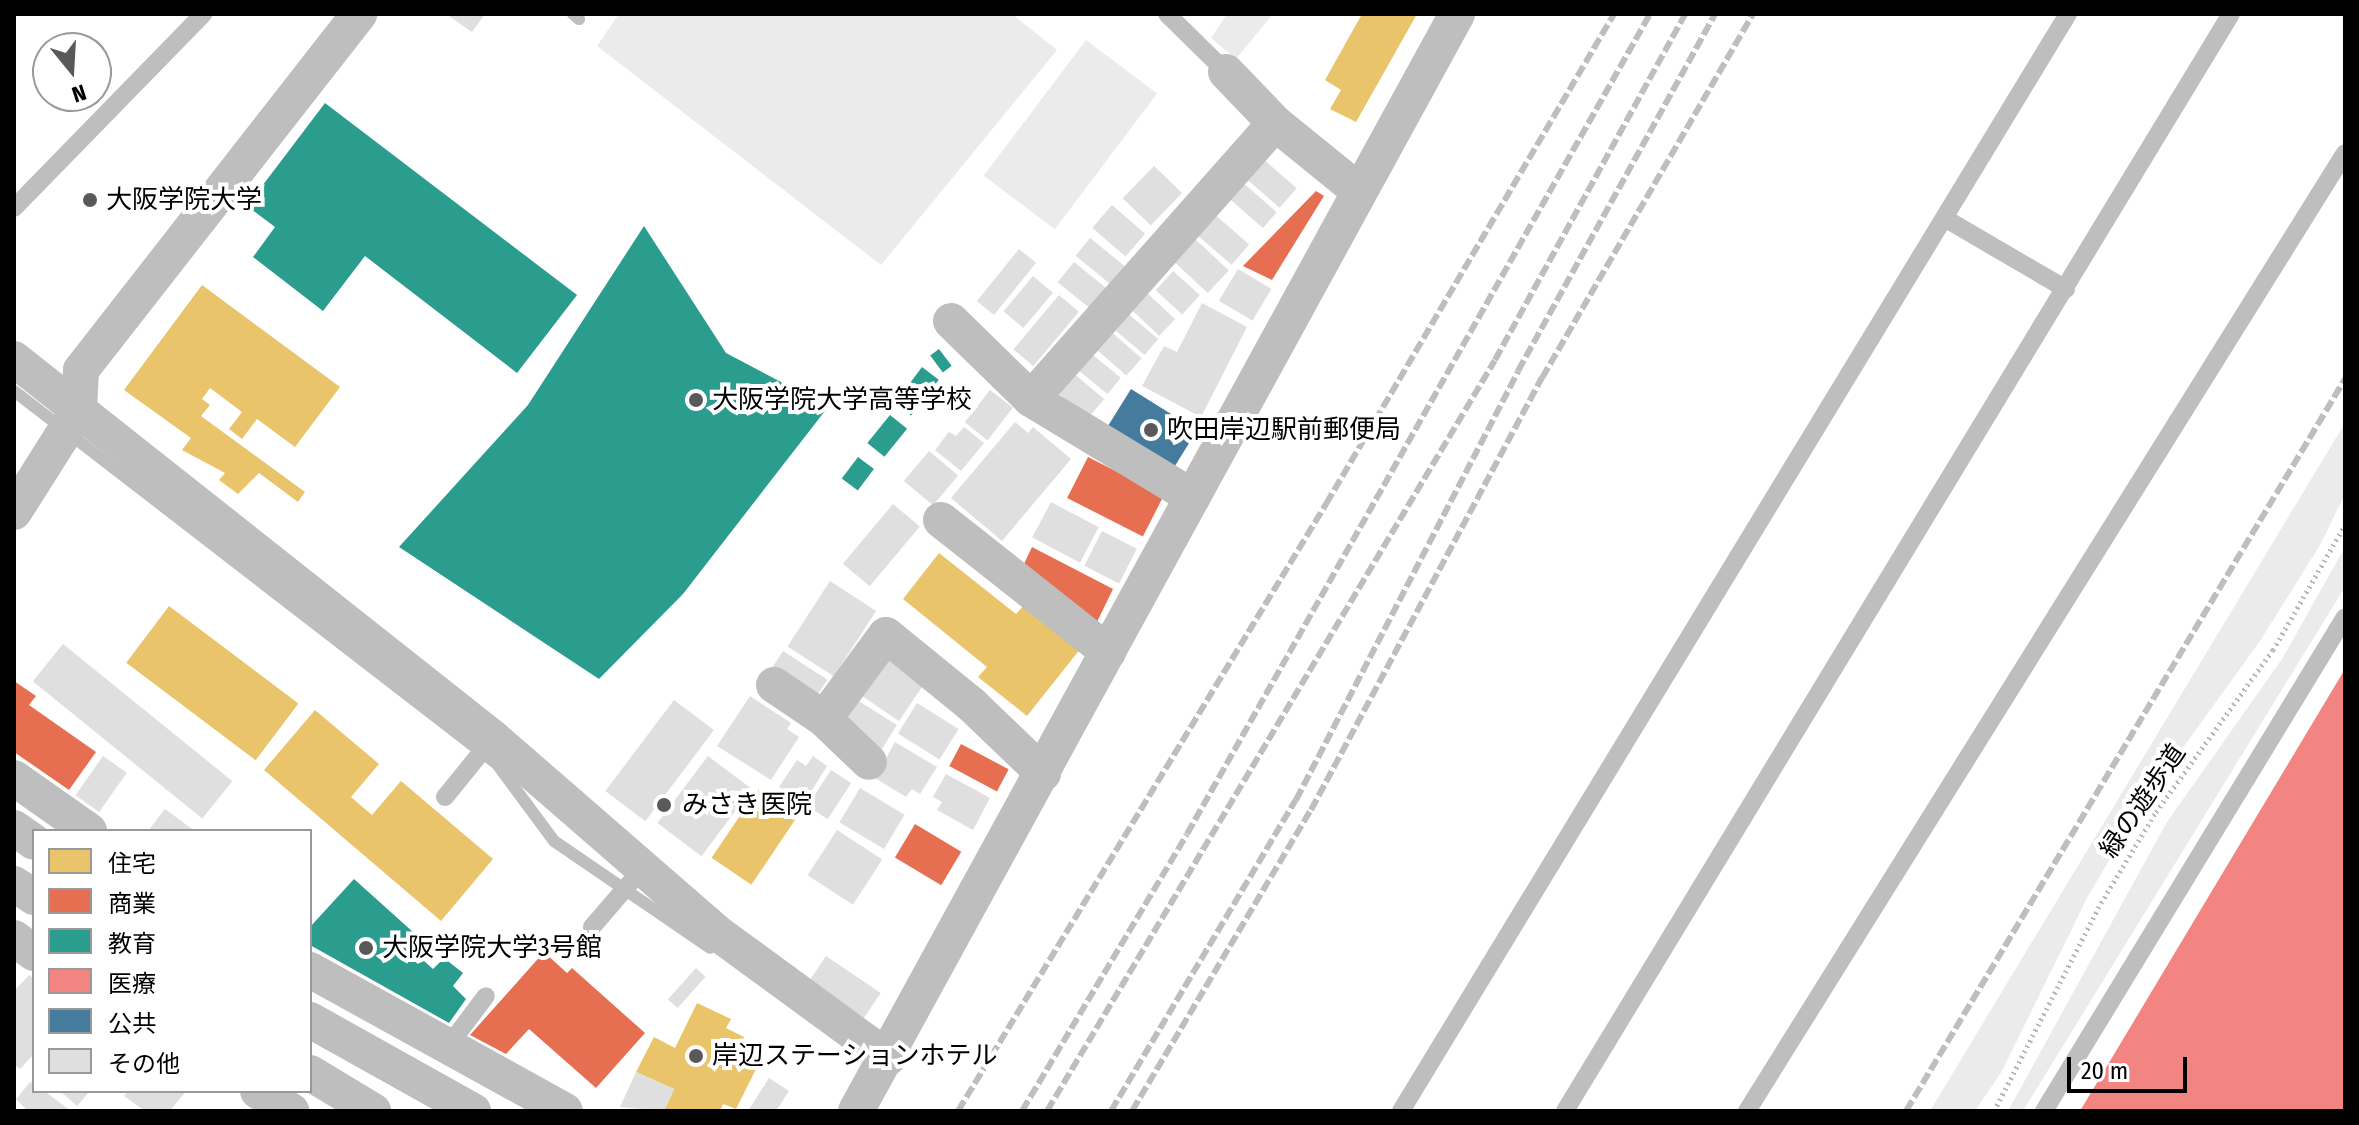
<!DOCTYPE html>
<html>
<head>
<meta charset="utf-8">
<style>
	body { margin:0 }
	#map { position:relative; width:2359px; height:1125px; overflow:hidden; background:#fff; font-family:"Fira Sans Condensed","Noto Sans JP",sans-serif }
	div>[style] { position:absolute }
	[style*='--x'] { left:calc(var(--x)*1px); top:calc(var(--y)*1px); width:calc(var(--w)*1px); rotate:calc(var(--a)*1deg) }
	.green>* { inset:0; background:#ebebeb; transform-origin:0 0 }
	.homes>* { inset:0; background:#e9c46a; transform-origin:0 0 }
	.shops>* { inset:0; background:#e76f51; transform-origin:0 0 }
	.schools>* { inset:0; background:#2a9d8f; transform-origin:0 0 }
	.health>* { inset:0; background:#f28482 }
	.public>* { inset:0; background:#457b9d; transform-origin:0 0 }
	.stream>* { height:12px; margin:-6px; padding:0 6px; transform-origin:6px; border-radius:6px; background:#bebebe }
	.building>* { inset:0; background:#dfdfdf; transform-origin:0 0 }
	.path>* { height:5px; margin-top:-2.5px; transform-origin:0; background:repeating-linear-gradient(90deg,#b9b9b9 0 2px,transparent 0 6px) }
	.lane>* { height:18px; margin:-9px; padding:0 9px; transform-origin:9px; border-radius:9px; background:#bebebe }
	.street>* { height:36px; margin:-18px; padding:0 18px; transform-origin:18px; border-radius:18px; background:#bebebe }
	.rail>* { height:6px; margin-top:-3px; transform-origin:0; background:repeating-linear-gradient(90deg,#bebebe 0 12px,transparent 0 16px) }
	.dots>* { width:22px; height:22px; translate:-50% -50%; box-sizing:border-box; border:4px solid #fff; border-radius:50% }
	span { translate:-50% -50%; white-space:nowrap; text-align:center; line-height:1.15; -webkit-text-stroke:8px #fff; paint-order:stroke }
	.poi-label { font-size:26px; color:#000 }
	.left { translate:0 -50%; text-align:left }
	.street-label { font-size:26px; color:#000 }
	.frame { position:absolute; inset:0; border:16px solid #000; pointer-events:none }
	.legend { position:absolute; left:32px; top:829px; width:280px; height:264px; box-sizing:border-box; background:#fff; border:2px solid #999; margin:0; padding:10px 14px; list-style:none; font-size:24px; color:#000 }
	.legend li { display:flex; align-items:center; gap:16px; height:40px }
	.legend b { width:40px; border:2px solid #999 }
	.north { position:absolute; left:32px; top:32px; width:80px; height:80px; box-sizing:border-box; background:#fff; border:2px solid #999; border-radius:50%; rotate:162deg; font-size:22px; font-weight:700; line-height:32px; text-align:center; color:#000 }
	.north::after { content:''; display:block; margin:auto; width:28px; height:36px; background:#595959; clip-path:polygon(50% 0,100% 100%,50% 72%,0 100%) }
	.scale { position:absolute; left:2067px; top:1057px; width:120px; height:36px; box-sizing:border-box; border:4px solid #000; border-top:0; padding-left:10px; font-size:24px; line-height:28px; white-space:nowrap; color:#000; -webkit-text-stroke:6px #fff; paint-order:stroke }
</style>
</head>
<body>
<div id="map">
	<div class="green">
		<div style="clip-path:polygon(619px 14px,1012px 14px,1057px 50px,881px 265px,597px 46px)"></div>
		<div style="clip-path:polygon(1227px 14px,1273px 14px,1236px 59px,1211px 38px)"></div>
		<div style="left:1086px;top:40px;width:89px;height:170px;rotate:37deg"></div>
		<div style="clip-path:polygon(2345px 423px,2345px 494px,2320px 545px,2260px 641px,2143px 803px,2088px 896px,2002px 1071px,1975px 1111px,1930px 1111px)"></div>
		<div style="clip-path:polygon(2345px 547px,2345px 587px,2023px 1111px,2008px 1111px,2167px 822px,2282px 659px)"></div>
	</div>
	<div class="homes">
		<div style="clip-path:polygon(1362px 14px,1417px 14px,1356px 122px,1330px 109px,1341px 90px,1325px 80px)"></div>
		<div style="clip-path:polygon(202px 285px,340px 387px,295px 447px,257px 419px,242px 439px,229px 429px,242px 412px,210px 388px,202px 399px,210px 405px,201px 416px,305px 492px,298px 502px,259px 473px,238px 494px,219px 480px,225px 473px,182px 450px,191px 438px,124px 390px)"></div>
		<div style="clip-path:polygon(939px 553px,1016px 614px,1025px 604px,1081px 648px,1027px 716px,978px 677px,987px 667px,903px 599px)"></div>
		<div style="left:169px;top:606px;width:162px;height:71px;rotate:37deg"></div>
		<div style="clip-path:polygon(315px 710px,379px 764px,351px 797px,372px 815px,401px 781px,493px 859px,441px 921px,264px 770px)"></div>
		<div style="left:758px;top:789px;width:48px;height:83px;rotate:34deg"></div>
		<div style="clip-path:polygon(697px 1003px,731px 1019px,726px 1028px,744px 1037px,741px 1044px,750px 1049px,743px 1063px,756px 1069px,736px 1109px,723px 1104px,720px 1111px,664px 1111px,674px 1089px,636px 1072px,654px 1037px,675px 1048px)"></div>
	</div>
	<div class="shops">
		<div style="clip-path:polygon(1316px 191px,1324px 196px,1272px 280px,1243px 266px)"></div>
		<div style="left:1088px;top:457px;width:85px;height:46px;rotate:27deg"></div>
		<div style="clip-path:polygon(1032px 547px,1113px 589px,1095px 626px,1022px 568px)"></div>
		<div style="clip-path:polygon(14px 681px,36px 696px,29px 705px,96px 752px,69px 790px,14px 752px)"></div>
		<div style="left:961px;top:744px;width:54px;height:25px;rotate:28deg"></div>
		<div style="left:915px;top:824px;width:54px;height:39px;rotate:31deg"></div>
		<div style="clip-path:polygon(544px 952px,567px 973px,572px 968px,645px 1033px,596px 1088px,529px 1029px,506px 1054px,470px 1035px)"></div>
	</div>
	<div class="schools">
		<div style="clip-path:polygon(325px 103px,577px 295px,517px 373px,365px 256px,323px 311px,253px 257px,275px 227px,247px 206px)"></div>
		<div style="clip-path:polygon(644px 226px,726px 353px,828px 407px,683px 594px,599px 679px,399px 547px,528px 405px)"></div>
		<div style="left:939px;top:349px;width:21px;height:11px;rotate:53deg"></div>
		<div style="left:922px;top:367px;width:21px;height:19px;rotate:37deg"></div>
		<div style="left:907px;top:386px;width:21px;height:21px;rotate:37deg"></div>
		<div style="left:890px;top:415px;width:22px;height:36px;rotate:39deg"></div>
		<div style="left:858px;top:457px;width:20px;height:27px;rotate:37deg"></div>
		<div style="clip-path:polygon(354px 879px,423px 941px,414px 952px,433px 969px,444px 958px,463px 973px,453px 986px,466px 999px,449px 1023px,310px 945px,310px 927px)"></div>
	</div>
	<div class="health">
		<div style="clip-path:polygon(2345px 669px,2345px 1111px,2080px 1111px)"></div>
	</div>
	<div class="public">
		<div style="left:1131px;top:389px;width:78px;height:50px;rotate:32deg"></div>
	</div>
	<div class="stream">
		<div style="--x:573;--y:14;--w:8;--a:40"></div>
		<div style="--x:14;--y:391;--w:610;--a:37.68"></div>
		<div style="--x:497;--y:764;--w:96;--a:53.5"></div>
		<div style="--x:554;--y:841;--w:189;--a:34.4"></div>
	</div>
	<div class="building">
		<div style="clip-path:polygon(446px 14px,485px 14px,472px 32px)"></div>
		<div style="left:1262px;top:158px;width:46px;height:26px;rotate:41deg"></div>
		<div style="left:1154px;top:166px;width:39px;height:45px;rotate:44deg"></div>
		<div style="left:1242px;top:182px;width:46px;height:21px;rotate:41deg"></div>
		<div style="left:1112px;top:205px;width:44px;height:30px;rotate:41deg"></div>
		<div style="left:1213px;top:213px;width:48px;height:27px;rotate:41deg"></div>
		<div style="left:1193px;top:237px;width:49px;height:31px;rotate:43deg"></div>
		<div style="left:1090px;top:238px;width:45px;height:23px;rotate:39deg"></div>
		<div style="left:1019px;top:249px;width:22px;height:67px;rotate:39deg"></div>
		<div style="left:1074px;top:262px;width:43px;height:26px;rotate:39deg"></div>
		<div style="left:1238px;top:269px;width:39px;height:37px;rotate:31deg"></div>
		<div style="left:1173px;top:271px;width:36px;height:26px;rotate:42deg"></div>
		<div style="left:1033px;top:276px;width:26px;height:46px;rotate:40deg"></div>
		<div style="left:1145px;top:291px;width:41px;height:23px;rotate:43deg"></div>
		<div style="left:1059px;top:295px;width:26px;height:71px;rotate:40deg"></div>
		<div style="clip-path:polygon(1202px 303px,1247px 327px,1201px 417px,1142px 386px,1164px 346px,1177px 352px)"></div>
		<div style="left:1126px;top:312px;width:42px;height:21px;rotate:40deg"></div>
		<div style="left:1109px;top:330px;width:43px;height:23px;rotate:41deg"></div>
		<div style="left:1089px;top:352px;width:41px;height:21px;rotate:39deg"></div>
		<div style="left:1072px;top:372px;width:42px;height:25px;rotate:40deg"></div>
		<div style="left:990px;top:390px;width:29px;height:41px;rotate:38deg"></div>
		<div style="clip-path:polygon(1015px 422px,1028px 433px,1033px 427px,1071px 459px,1002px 541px,951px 498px)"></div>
		<div style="clip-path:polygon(964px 427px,984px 443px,961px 471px,935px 450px,949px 432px,956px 436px)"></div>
		<div style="left:929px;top:451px;width:38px;height:39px;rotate:40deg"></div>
		<div style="left:1051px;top:502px;width:54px;height:40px;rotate:28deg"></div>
		<div style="left:893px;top:504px;width:35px;height:78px;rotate:40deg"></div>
		<div style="left:1102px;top:531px;width:39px;height:39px;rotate:27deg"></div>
		<div style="left:830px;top:581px;width:55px;height:78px;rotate:33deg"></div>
		<div style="left:63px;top:644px;width:218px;height:48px;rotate:39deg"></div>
		<div style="left:783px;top:651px;width:53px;height:25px;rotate:33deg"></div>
		<div style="left:886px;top:658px;width:46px;height:45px;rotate:34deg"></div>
		<div style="clip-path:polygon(750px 696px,791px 723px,787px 729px,799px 737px,771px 780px,717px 746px)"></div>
		<div style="left:674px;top:700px;width:50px;height:114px;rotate:37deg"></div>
		<div style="left:857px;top:700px;width:47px;height:28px;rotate:32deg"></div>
		<div style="left:917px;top:703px;width:49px;height:36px;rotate:32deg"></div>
		<div style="clip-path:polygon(895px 742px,937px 767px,920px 794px,912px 789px,906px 797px,875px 778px)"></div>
		<div style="left:103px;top:756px;width:29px;height:48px;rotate:35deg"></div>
		<div style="left:708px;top:756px;width:55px;height:84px;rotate:37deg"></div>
		<div style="clip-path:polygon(813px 756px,827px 766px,804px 803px,779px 787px,797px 760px,806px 766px)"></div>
		<div style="left:831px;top:770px;width:24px;height:43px;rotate:33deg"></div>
		<div style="clip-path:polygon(946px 774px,990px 798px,973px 830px,937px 810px,942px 802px,933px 797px)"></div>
		<div style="left:860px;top:788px;width:52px;height:40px;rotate:31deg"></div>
		<div style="clip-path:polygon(165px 809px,195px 831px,148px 831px)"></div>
		<div style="left:837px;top:830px;width:54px;height:54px;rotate:33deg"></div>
		<div style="left:826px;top:956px;width:66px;height:34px;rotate:34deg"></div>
		<div style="left:696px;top:968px;width:13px;height:42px;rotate:42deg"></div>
		<div style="clip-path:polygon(29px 975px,34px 979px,34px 1054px,20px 1069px,14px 1064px,14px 991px)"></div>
		<div style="left:926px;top:1046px;width:12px;height:13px;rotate:31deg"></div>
		<div style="clip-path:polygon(636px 1072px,674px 1089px,664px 1111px,620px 1107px)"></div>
		<div style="clip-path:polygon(769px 1078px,789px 1091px,776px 1111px,748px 1111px)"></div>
		<div style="clip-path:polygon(31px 1081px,34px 1091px,44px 1091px,71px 1111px,28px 1111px,16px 1099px)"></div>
		<div style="clip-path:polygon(60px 1091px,90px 1091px,77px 1106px)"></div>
		<div style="clip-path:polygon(128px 1091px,186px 1091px,170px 1111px,145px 1111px,124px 1096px)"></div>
	</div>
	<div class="path">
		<div style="--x:1994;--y:1111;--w:234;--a:-62.8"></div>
		<div style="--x:2101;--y:903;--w:106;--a:-58.9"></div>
		<div style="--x:2156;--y:812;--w:200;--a:-54.2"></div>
		<div style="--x:2273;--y:650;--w:144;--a:-60.1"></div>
	</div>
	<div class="lane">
		<div style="--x:1167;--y:14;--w:83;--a:44.5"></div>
		<div style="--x:14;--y:208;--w:271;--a:-45.7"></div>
		<div style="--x:1946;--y:219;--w:139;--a:30.3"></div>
		<div style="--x:445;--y:797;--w:76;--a:-50.9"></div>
		<div style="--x:592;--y:927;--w:78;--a:-49.2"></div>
		<div style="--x:446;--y:1049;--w:66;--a:-53"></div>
		<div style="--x:1401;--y:1111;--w:1284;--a:-58.7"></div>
		<div style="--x:1565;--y:1111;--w:1283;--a:-58.74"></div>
		<div style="--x:1747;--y:1111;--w:1129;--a:-58.03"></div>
		<div style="--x:2044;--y:1111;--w:578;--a:-58.65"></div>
	</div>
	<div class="street">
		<div style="--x:1226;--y:72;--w:71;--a:46.1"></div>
		<div style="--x:1275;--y:123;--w:108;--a:39"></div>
		<div style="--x:951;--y:321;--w:112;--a:44.3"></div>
		<div style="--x:1031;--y:399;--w:189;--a:31.2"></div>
		<div style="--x:14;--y:359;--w:611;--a:38.35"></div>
		<div style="--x:493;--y:738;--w:296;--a:41"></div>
		<div style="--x:716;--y:932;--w:213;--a:36.2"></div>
		<div style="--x:1031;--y:399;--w:368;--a:-48.5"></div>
		<div style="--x:14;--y:512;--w:122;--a:-57.7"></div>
		<div style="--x:79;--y:409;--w:39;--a:-87"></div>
		<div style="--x:81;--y:370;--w:452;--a:-52"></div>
		<div style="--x:941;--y:520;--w:213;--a:38.3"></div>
		<div style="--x:774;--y:685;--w:60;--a:34.2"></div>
		<div style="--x:824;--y:719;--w:62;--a:43.7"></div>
		<div style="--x:824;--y:719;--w:104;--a:-53.6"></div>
		<div style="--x:886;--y:635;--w:109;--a:39.1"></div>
		<div style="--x:971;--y:704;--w:100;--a:43.8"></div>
		<div style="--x:14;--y:778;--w:92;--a:35.2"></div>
		<div style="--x:14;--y:828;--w:24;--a:35"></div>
		<div style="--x:14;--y:884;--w:24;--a:33"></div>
		<div style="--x:14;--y:938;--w:25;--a:37"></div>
		<div style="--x:310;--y:970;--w:291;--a:28.9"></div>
		<div style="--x:310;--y:1020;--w:187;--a:29.2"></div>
		<div style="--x:310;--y:1073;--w:74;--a:31.1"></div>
		<div style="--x:258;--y:1091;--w:39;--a:31"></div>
		<div style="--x:856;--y:1111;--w:1251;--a:-61.28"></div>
	</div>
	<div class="rail">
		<div style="--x:958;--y:1111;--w:710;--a:-58.77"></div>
		<div style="--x:1326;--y:504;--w:568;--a:-59.55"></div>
		<div style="--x:1022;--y:1111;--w:322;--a:-59.2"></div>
		<div style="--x:1187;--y:834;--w:942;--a:-60.55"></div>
		<div style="--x:1047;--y:1111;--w:874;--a:-59.18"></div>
		<div style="--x:1495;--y:360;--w:395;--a:-61.2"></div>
		<div style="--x:1111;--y:1111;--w:362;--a:-59.3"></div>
		<div style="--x:1296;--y:800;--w:483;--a:-62.6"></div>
		<div style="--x:1518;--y:371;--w:408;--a:-61.1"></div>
		<div style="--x:1132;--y:1111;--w:350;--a:-59.3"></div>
		<div style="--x:1311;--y:810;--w:490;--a:-61.9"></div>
		<div style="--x:1542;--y:378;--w:421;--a:-59.9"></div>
		<div style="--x:1906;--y:1111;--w:854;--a:-59.05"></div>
	</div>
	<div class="dots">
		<div style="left:90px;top:200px;background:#595959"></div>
		<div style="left:696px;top:400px;background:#595959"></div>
		<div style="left:1151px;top:430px;background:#595959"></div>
		<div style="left:664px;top:805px;background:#595959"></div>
		<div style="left:366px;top:948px;background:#595959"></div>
		<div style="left:696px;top:1056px;background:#595959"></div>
	</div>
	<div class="poi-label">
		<span class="left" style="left:106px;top:200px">大阪学院大学</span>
		<span class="left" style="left:712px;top:400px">大阪学院大学高等学校</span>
		<span class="left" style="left:1167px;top:430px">吹田岸辺駅前郵便局</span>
		<span class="left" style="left:682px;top:805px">みさき医院</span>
		<span class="left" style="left:382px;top:948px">大阪学院大学3号館</span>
		<span class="left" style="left:712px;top:1056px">岸辺ステーションホテル</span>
	</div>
	<div class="street-label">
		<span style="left:2143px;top:801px;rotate:-56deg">緑の遊歩道</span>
	</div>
	<div class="frame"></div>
	<ul class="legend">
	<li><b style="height:22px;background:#e9c46a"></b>住宅</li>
	<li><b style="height:22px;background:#e76f51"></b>商業</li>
	<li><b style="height:22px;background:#2a9d8f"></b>教育</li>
	<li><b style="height:22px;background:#f28482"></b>医療</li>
	<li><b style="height:22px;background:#457b9d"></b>公共</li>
	<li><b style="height:22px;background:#dfdfdf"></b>その他</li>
	</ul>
	<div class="north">N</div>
	<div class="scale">20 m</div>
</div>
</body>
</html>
